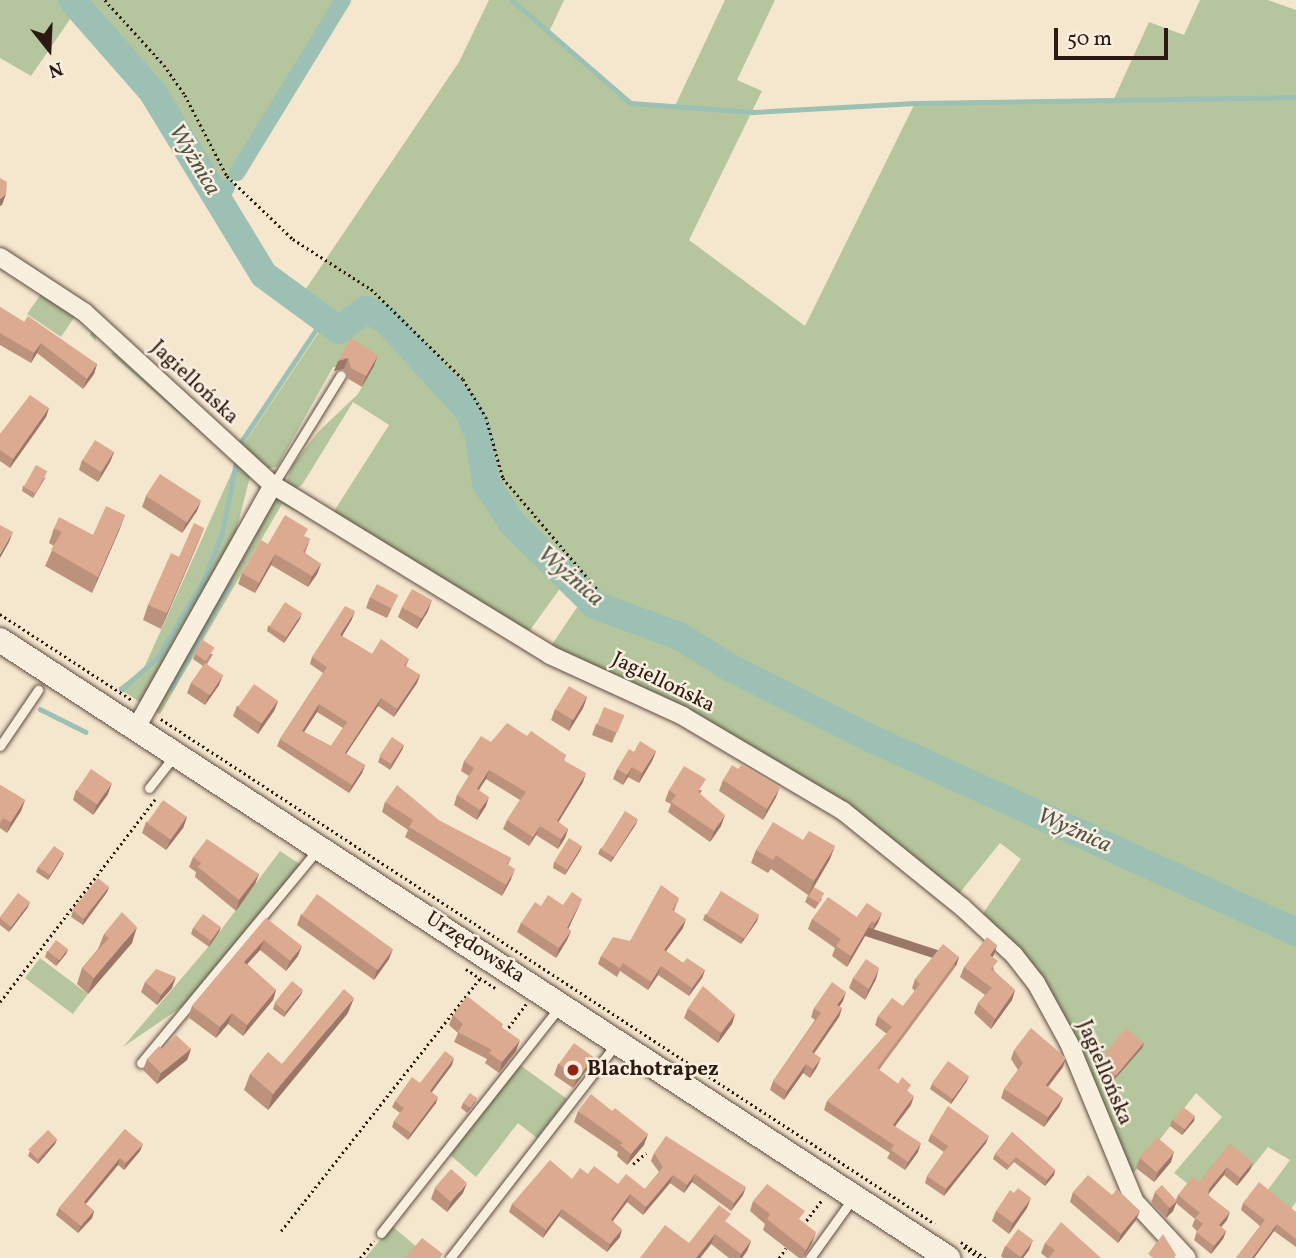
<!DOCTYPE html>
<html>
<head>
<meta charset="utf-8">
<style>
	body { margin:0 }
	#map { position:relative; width:1296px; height:1258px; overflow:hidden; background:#f5e6ce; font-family:Vollkorn,serif }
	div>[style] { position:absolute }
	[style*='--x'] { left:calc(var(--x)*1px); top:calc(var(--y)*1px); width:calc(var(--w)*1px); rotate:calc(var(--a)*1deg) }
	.green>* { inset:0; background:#b5c69e; transform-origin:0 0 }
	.stream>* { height:4.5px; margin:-2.25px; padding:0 2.25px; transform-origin:2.25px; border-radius:2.25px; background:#9dc0b4 }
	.canal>* { height:16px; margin:-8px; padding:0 8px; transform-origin:8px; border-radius:8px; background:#9dc0b4 }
	.river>* { height:28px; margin:-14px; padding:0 14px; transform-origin:14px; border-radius:14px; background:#9dc0b4 }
	.path>* { height:2.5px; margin-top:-1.25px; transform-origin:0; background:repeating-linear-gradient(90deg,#2c1911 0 2px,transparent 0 5.5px) }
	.roads { filter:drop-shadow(0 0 2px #5e4c40) drop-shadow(0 0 2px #5e4c40) }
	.lane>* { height:9px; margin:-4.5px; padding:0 4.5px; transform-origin:4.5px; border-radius:4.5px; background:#f8efdf }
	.street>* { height:18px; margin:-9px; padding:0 9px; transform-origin:9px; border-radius:9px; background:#f8efdf }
	.secondary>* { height:24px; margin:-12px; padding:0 12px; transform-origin:12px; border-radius:12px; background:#f8efdf }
	.wall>* { inset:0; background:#bd927d }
	.shaded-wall>* { inset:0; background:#9a7766; transform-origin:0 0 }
	.building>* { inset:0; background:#dcaa91; transform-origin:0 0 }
	.dots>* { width:19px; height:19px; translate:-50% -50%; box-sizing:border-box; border:4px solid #f8efdf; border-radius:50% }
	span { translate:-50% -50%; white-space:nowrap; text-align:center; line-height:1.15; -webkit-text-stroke:5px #f8efdf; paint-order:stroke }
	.street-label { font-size:21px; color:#2c1911 }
	.poi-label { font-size:21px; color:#2c1911; font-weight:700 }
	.left { translate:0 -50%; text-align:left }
	.water-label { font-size:23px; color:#54534a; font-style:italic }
	.north { position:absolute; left:14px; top:14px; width:70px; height:70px; -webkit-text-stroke:5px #f8efdf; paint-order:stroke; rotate:162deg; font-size:19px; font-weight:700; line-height:28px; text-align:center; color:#2c1911 }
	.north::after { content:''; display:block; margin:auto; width:24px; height:32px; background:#2c1911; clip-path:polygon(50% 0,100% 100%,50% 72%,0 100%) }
	.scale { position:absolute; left:1054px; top:28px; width:114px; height:32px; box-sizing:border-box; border:4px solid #2c1911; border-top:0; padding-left:9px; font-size:21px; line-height:24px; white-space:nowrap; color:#2c1911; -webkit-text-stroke:5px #f8efdf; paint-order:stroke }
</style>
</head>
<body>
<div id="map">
	<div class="green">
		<div style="clip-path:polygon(0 0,65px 0,75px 12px,31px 76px,0 58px)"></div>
		<div style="clip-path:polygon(79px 0,343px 0,221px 200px,153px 84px)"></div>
		<div style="clip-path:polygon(489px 0,564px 0,549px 32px,631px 103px,675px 106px,725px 0,775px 0,737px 80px,762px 91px,689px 240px,805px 326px,915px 103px,1113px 101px,1149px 22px,1184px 35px,1200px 0,1268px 0,1296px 10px,1296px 1202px,1288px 1213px,1264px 1195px,1290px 1160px,1268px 1147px,1250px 1170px,1228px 1153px,1196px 1190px,1174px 1173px,1222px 1117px,1196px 1093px,1129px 1179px,1048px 986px,981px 916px,1021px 859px,1000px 843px,958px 895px,863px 819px,549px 649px,582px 600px,564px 583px,525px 637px,331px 516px,389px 425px,353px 402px,302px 485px,293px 490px,286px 484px,292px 466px,318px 432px,358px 394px,374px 366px,333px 367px,277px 467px,265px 469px,239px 451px,323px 326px,295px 305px,459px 62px)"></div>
		<div style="clip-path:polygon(41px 294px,95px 329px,96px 341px,90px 335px,93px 330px,75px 316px,61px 337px,27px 314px)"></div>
		<div style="clip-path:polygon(118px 350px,248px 473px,250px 477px,233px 543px,143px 704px,118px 688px,143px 670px,236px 463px,111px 354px)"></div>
		<div style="clip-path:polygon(274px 499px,280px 499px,310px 518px,282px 504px,160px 714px,153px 711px)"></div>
		<div style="clip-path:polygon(280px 851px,301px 865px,186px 1004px,123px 1047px,209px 946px)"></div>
		<div style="left:40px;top:958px;width:60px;height:25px;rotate:37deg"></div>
		<div style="clip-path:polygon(520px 1065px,567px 1099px,537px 1138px,518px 1123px,476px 1177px,450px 1155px)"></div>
		<div style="clip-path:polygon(392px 1226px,418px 1248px,410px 1258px,365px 1258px)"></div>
	</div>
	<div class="stream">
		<div style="--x:512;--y:0;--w:157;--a:40.9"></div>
		<div style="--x:631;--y:103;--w:122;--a:4.2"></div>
		<div style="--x:753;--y:112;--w:162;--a:-3.2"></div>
		<div style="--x:915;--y:103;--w:381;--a:-0.9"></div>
		<div style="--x:237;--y:448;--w:155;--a:-56.3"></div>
		<div style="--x:171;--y:688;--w:120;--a:-60.7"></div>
		<div style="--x:121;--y:690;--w:50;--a:-41.7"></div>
		<div style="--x:158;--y:657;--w:88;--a:-59.4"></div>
		<div style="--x:203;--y:581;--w:52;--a:-68.4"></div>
		<div style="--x:222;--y:533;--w:71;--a:-78.7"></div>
		<div style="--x:40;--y:709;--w:51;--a:26.6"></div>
	</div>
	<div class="canal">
		<div style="--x:237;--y:173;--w:203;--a:-58.5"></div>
		<div style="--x:218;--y:204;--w:19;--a:-62"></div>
	</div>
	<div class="river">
		<div style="--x:72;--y:0;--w:121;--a:48.7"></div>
		<div style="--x:152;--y:91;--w:215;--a:58.7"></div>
		<div style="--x:264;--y:275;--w:93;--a:36.3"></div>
		<div style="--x:339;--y:330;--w:34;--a:-37"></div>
		<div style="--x:366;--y:310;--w:21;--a:25"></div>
		<div style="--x:385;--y:319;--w:123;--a:47.6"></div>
		<div style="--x:468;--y:410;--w:24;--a:66"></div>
		<div style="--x:478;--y:432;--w:52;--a:81.1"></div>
		<div style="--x:486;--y:483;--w:48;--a:57"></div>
		<div style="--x:512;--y:523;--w:117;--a:44.7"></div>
		<div style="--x:595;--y:605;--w:90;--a:20.3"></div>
		<div style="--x:679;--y:636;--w:59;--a:31.8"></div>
		<div style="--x:729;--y:667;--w:156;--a:26.7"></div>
		<div style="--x:868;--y:737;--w:470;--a:24.5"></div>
	</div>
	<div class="path">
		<div style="--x:105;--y:0;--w:88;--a:47.8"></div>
		<div style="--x:164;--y:65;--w:37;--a:55"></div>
		<div style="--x:185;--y:95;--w:91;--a:62.6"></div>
		<div style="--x:227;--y:176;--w:91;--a:43.7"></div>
		<div style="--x:293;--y:239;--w:93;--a:32.7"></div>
		<div style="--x:371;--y:289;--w:129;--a:44.4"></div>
		<div style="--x:463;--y:379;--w:44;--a:58.8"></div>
		<div style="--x:486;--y:417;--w:63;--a:74.4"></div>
		<div style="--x:503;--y:478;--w:147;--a:49.7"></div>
		<div style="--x:0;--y:614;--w:158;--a:33.1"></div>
		<div style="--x:161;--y:719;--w:924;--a:33.12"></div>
		<div style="--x:466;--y:969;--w:35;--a:33"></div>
		<div style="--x:0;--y:1002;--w:255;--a:-52.6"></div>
		<div style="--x:505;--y:1032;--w:35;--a:-53"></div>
		<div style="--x:633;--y:1164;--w:17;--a:-40"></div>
		<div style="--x:803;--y:1225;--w:31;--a:-53"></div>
		<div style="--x:281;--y:1231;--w:323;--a:-51.8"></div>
		<div style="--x:961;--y:1242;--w:30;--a:33"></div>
		<div style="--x:964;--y:1247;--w:19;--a:35"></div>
		<div style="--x:360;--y:1258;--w:22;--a:-51"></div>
		<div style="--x:779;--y:1258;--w:12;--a:-55"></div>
	</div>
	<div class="roads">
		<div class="lane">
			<div style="--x:273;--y:485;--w:129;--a:-58.3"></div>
			<div style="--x:0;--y:746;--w:68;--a:-55.8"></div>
			<div style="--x:149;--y:788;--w:41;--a:-52"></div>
			<div style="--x:141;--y:1063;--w:279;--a:-50.4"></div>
			<div style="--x:381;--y:1233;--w:289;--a:-51.7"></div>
			<div style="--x:450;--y:1258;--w:272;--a:-52.2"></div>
			<div style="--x:810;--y:1258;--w:74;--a:-54.4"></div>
		</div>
		<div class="street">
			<div style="--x:0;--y:257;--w:100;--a:33.2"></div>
			<div style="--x:84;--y:312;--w:256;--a:42.5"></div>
			<div style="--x:273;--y:485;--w:325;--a:31.5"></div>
			<div style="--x:550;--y:655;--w:146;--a:24.6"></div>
			<div style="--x:683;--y:716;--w:186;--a:30.7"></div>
			<div style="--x:843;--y:811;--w:153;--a:38.9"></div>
			<div style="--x:962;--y:907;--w:71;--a:42.7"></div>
			<div style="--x:1014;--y:955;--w:36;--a:52"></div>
			<div style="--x:1036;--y:983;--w:68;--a:61.2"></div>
			<div style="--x:1069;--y:1043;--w:172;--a:67.5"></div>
			<div style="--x:1135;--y:1202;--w:76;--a:47.1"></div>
			<div style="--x:136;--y:728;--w:279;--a:-60.6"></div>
		</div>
		<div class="secondary">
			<div style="--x:0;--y:640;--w:1132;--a:33.1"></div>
		</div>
	</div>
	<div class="wall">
		<div style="clip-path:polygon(0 307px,24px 322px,97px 364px,94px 374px,83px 389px,37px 353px,31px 363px,0 345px)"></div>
		<div style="clip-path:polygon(351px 338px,374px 366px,362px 387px,347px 378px,344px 369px,334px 371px)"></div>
		<div style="clip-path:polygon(49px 408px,46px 417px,10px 468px,0 461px,0 434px)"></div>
		<div style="clip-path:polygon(114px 452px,110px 462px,98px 482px,79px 470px,82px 460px)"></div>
		<div style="clip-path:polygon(46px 477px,33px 498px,22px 491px,23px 486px)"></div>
		<div style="clip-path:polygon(146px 496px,197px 511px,182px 533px,142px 507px)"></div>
		<div style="clip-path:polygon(125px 515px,92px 593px,45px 566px,54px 546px,49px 543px,54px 528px,93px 535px)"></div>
		<div style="clip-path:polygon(204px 528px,161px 629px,143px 620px,148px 605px,179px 557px)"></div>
		<div style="clip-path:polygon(306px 537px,310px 539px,305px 553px,321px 564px,317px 574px,308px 587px,271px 565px,255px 593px,238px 584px,242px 573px,268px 544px)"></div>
		<div style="clip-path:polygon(398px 595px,387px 618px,366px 608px,370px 597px)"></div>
		<div style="clip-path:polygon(402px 607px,428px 611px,417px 629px,398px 617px)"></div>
		<div style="clip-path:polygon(300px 619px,284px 643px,267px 631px,268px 626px)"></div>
		<div style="clip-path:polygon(evenodd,352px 619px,342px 636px,372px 654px,409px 659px,406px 666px,420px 675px,417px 683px,394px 717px,378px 706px,346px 754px,365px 765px,362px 773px,349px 793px,277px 746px,280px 739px,323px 673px,310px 664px,312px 657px,352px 619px,317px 712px,343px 728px,331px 746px,304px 732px,317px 712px)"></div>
		<div style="clip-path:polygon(195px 654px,213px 654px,207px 664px,219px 685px,205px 705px,187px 693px,191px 683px,203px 666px,193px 659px)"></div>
		<div style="clip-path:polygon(587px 697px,583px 708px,569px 731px,551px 720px,555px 709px)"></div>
		<div style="clip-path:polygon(278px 701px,274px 711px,258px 734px,233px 716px,237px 706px)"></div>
		<div style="clip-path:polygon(624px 715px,612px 743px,592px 735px,596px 724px)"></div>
		<div style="clip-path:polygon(527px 736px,566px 755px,564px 760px,583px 782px,558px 822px,568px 829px,565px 838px,558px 849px,536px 835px,529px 846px,503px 829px,507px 820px,520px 800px,486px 779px,479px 790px,486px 806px,477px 820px,454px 805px,457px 795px,469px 776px,461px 771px,464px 761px,491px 742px)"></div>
		<div style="clip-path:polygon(404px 745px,402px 750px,390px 770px,378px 762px,380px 757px)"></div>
		<div style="clip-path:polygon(656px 751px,652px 761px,639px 783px,628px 777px,623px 785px,613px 779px,617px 769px,634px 752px)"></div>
		<div style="clip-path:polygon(738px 769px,776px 797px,763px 820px,719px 791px,723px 780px)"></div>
		<div style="clip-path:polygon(0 785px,25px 800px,21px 811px,7px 833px,0 828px)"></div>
		<div style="clip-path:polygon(76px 790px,108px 794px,93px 815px,73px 800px)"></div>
		<div style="clip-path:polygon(669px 790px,702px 790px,700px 794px,721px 826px,710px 842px,668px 812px,671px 804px,665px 801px)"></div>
		<div style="clip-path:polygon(385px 802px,440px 821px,511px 858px,508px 865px,511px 879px,502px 896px,405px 837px,408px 830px,382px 812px)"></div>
		<div style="clip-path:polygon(187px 817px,183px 828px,166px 850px,142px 833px,146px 822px)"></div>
		<div style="clip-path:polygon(636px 824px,611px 862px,598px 854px,600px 849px)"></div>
		<div style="clip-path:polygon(582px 846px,580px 851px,565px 875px,553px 868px,554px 862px)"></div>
		<div style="clip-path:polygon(756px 850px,830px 859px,812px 890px,822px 899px,815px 909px,805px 902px,808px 895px,771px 869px,768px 873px,751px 863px)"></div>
		<div style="clip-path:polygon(64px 853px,62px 858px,48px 880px,36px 872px,38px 867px)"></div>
		<div style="clip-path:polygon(193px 857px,259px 874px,255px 884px,236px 911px,195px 877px,196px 872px,189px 867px)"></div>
		<div style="clip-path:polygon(109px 887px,107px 892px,83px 925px,71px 917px,73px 911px)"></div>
		<div style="clip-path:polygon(679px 898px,674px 911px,683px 928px,666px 951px,683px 963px,705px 970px,702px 978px,689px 996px,658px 975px,648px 990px,620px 971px,617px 977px,598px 964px,601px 956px,630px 941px)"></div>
		<div style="clip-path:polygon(582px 899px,568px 929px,571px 931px,567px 940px,556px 958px,517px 932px,521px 923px,541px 906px,563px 905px)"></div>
		<div style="clip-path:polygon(867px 903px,878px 923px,871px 933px,868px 931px,847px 967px,832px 956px,835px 948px,808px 929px,812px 919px,857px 917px)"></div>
		<div style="clip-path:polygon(28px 907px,9px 932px,0 925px,0 917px)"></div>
		<div style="clip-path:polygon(301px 914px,389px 959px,374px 980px,297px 925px)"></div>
		<div style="clip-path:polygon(705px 914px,757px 921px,741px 944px,703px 920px)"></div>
		<div style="clip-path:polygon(266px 918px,298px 956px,286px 971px,260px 950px,247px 964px,276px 990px,273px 1000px,243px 1036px,228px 1024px,216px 1038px,188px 1017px,192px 1006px)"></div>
		<div style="clip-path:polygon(221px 927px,219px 932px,209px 947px,191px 934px,193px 928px)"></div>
		<div style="clip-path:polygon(104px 934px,132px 943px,88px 994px,77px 984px,82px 968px,98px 949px)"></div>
		<div style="clip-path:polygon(68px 949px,66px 954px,56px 966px,45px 957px,47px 951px)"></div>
		<div style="clip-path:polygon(994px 955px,992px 957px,994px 971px,1015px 990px,1012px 1000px,991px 1029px,974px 1013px,978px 1003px,985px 995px,960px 977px,964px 967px)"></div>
		<div style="clip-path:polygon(959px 957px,956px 966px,879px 1070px,909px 1092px,911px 1105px,895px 1126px,918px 1152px,905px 1170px,887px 1158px,890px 1153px,824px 1110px,827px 1101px,887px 1034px,875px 1025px,878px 1016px,903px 1006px,915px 991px,912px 988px,915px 979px)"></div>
		<div style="clip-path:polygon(853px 978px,876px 979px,865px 1000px,849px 988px)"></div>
		<div style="clip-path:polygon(145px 982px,172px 988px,157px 1005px,141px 992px)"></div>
		<div style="clip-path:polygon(301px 995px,284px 1017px,273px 1009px,275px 1003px)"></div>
		<div style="clip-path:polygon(843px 1001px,839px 1007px,842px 1008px,839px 1017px,814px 1054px,817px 1067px,810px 1078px,803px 1073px,784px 1100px,770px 1090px,773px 1081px,815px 1020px,811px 1017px,814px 1008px)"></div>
		<div style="clip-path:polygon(688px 1008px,735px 1014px,732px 1024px,718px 1043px,684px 1018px)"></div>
		<div style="clip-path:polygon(348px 1013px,268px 1110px,244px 1090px,250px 1074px,282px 1064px)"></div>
		<div style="clip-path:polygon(453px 1015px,503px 1024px,501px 1027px,516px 1051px,499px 1073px,485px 1063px,487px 1059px,454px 1042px,458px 1033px,449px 1025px)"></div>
		<div style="clip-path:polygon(1144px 1043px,1142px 1048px,1113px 1081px,1096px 1066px,1098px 1060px)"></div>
		<div style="clip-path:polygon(162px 1049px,191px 1049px,187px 1060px,157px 1084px,143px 1070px,147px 1059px)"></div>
		<div style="clip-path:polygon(1014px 1050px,1063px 1067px,1048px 1087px,1063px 1098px,1059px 1107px,1044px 1127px,1001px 1098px,1004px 1089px,1018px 1070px,1011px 1059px)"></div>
		<div style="clip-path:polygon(593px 1057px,589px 1067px,573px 1088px,554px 1075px,558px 1064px)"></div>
		<div style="clip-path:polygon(452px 1065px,432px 1092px,436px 1103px,408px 1140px,392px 1127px,394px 1121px,400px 1113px,392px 1107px,395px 1101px,420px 1083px)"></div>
		<div style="clip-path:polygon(967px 1081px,951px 1104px,930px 1089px,932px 1084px)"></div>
		<div style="clip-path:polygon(463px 1103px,475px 1103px,467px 1113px,461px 1108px)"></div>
		<div style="clip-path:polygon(578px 1111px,644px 1145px,627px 1165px,617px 1156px,618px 1152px,574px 1122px)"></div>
		<div style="clip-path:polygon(1172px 1120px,1194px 1121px,1182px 1135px,1170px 1126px)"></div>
		<div style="clip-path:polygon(125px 1129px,140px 1151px,124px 1170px,118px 1165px,86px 1204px,94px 1211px,92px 1218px,78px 1233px,56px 1215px,59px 1208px)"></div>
		<div style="clip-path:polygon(1012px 1132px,1055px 1170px,1054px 1175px,1045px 1186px,1014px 1162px,1007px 1170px,993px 1159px,995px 1154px)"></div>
		<div style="clip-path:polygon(931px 1134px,986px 1143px,944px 1196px,925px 1183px,927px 1176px,944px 1152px,928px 1141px)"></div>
		<div style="clip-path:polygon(57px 1139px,55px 1144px,38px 1164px,28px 1156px,30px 1151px)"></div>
		<div style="clip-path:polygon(1230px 1144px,1250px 1170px,1237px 1186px,1224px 1175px,1208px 1194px,1227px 1220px,1221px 1227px,1226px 1231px,1223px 1239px,1211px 1254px,1194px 1240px,1197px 1231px,1192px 1226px,1195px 1219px,1176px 1203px,1173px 1211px,1166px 1218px,1151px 1203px,1155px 1192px,1176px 1200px,1178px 1195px,1199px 1182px)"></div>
		<div style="clip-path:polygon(654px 1153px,743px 1195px,731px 1211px,692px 1182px,684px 1193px,670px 1183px,643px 1215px,627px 1202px,613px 1221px,620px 1237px,607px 1252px,559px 1216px,543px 1238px,509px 1212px,512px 1204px,572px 1179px,588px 1174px,618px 1184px,645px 1189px,659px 1172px,651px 1161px)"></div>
		<div style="clip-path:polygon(1140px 1158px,1171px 1162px,1154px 1182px,1136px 1168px)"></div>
		<div style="clip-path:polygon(435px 1188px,463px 1193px,447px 1212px,431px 1199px)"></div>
		<div style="clip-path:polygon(1073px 1192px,1112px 1195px,1136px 1220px,1118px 1243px,1070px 1202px)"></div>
		<div style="clip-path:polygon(1014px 1193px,1027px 1208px,1009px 1234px,992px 1221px,996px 1211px)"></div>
		<div style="clip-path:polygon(753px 1201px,801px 1221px,812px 1243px,803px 1258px,799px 1258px,763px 1230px,765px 1224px,750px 1211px)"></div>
		<div style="clip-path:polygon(1243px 1203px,1296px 1212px,1296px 1247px,1274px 1231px,1254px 1258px,1236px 1258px,1260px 1226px,1241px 1210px)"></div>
		<div style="clip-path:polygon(727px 1223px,751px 1241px,747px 1251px,742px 1258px,729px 1258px,711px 1244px,700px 1258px,640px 1258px,689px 1243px)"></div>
		<div style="clip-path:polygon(1045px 1243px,1101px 1258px,1047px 1258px,1041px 1253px)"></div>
		<div style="clip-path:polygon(1005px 1246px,1029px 1250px,1023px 1258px,1003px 1258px,1001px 1256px)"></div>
	</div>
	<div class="shaded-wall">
		<div style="clip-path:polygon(6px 194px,2px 205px,0 206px,0 199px)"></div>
		<div style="clip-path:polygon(41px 343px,37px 353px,31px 363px,34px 353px)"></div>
		<div style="clip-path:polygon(378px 355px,374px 366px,362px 387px,366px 376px)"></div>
		<div style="clip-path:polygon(348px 358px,344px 369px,334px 371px,338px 361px)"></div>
		<div style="clip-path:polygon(97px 364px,94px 374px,83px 389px,87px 379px)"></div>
		<div style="clip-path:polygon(49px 408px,46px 417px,10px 468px,13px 459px)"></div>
		<div style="clip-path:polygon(114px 452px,110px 462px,98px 482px,102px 472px)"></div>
		<div style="clip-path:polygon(201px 501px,197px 511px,182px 533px,186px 523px)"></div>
		<div style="clip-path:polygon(125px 515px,119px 531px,92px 593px,98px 577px)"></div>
		<div style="clip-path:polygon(204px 528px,198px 543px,161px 629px,167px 613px)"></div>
		<div style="clip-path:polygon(13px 532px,9px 542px,0 558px,0 554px)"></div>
		<div style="clip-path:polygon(275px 554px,271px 565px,255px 593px,259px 583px)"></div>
		<div style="clip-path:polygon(321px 564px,317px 574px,308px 587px,312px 576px)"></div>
		<div style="clip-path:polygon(432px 600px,428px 611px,417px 629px,421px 618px)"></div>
		<div style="clip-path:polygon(355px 611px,352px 619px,338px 643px,340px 635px)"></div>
		<div style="clip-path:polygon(302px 613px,300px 619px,284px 643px,286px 638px)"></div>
		<div style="clip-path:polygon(223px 675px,219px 685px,205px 705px,209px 695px)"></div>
		<div style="clip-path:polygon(420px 675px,417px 683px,394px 717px,397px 709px)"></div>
		<div style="clip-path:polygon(587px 697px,583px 708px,569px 731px,572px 720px)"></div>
		<div style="clip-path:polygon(381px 698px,378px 706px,342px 760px,345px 753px)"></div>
		<div style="clip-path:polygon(278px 701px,274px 711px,258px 734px,261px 723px)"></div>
		<div style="clip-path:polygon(319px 704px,317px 712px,300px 738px,302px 731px)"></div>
		<div style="clip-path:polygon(404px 745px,402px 750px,390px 770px,392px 764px)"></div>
		<div style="clip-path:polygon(656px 751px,652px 761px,639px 783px,642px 773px)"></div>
		<div style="clip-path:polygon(365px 765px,362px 773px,349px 793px,352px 785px)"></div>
		<div style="clip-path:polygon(632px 767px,628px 777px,623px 785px,627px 775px)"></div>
		<div style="clip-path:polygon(489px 770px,486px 779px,473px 798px,477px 789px)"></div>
		<div style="clip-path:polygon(586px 773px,583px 782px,553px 831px,557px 821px)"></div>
		<div style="clip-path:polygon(112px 783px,108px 794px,93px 815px,97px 804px)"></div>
		<div style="clip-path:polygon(780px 787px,776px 797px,763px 820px,767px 809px)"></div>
		<div style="clip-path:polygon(489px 797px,486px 806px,477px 820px,480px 810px)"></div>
		<div style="clip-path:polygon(25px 800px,21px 811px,7px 833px,11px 822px)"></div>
		<div style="clip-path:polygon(725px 815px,721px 826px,710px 842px,714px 831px)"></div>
		<div style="clip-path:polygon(187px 817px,183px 828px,166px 850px,170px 840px)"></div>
		<div style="clip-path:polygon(638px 819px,636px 824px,611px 862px,613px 857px)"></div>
		<div style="clip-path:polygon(540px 826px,536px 835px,529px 846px,533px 837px)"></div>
		<div style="clip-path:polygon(568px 829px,565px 838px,558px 849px,561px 839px)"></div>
		<div style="clip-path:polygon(582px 846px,580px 851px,565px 875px,567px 870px)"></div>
		<div style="clip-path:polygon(835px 846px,830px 859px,809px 895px,814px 881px)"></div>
		<div style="clip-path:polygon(64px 853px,62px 858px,48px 880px,50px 875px)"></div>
		<div style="clip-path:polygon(515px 869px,511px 879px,502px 896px,506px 885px)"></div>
		<div style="clip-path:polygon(259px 874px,255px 884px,236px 911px,239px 900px)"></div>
		<div style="clip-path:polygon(109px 887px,107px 892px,83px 925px,84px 920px)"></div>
		<div style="clip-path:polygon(582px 899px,578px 908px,564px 938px,567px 928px)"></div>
		<div style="clip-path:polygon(30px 902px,28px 907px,9px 932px,11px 927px)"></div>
		<div style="clip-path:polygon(882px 913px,878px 923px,871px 933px,875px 923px)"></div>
		<div style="clip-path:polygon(759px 915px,757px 921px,741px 944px,743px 939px)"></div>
		<div style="clip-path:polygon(686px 919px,683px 928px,661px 958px,664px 950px)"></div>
		<div style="clip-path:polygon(872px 921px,868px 931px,847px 967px,851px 956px)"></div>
		<div style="clip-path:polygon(137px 927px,132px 943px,88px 994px,94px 978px)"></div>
		<div style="clip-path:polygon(221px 927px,219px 932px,209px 947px,211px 941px)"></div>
		<div style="clip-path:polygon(571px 931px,567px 940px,556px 958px,559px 948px)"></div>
		<div style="clip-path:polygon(264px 940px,260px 950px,240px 972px,244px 962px)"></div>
		<div style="clip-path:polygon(997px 945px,994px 955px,986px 965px,990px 955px)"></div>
		<div style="clip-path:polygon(302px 946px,298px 956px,286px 971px,290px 961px)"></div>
		<div style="clip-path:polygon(68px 949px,66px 954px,56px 966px,58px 961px)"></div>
		<div style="clip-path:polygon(393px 949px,389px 959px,374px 980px,377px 969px)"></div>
		<div style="left:959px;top:957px;width:9px;height:138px;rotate:108deg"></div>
		<div style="clip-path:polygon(661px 966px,658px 975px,648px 990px,651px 982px)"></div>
		<div style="clip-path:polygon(879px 968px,876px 979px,865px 1000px,869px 989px)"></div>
		<div style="clip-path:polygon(705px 970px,702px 978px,689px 996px,692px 988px)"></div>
		<div style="clip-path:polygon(176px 977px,172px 988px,157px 1005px,161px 995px)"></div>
		<div style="clip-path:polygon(276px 990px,273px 1000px,243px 1036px,247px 1025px)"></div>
		<div style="clip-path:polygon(303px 990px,301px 995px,284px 1017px,286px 1012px)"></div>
		<div style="clip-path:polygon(1015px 990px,1012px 1000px,991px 1029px,995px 1019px)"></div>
		<div style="clip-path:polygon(846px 992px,843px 1001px,834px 1014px,837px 1005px)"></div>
		<div style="clip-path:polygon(354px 998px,348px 1013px,268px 1110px,273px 1094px)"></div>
		<div style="clip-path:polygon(842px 1008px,839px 1017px,808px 1061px,812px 1052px)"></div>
		<div style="clip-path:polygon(232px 1013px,228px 1024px,216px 1038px,220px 1027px)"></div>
		<div style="clip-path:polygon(735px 1014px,732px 1024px,718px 1043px,721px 1033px)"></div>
		<div style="clip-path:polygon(520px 1040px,516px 1051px,499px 1073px,502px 1062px)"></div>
		<div style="clip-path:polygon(1144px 1043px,1142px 1048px,1113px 1081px,1115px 1076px)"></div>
		<div style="clip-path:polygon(191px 1049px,187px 1060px,157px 1084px,161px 1073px)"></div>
		<div style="clip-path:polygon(593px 1057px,589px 1067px,573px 1088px,577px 1078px)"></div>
		<div style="clip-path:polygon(454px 1058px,452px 1065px,428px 1097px,430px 1091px)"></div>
		<div style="clip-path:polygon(821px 1058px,817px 1067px,810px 1078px,813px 1069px)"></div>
		<div style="clip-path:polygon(1066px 1058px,1063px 1067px,1042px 1094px,1046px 1085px)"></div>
		<div style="clip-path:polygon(806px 1064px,803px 1073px,784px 1100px,787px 1091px)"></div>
		<div style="clip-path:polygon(969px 1076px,967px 1081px,951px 1104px,952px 1099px)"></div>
		<div style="clip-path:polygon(914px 1096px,911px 1105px,890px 1133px,893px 1125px)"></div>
		<div style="clip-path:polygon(438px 1097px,436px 1103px,408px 1140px,411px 1133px)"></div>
		<div style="clip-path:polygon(477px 1098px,475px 1103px,467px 1113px,469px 1108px)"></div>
		<div style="clip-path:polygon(1063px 1098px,1059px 1107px,1044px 1127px,1048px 1117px)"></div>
		<div style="clip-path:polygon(1195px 1116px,1194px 1121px,1182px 1135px,1184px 1130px)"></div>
		<div style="clip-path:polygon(648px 1134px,644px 1145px,627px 1165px,631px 1154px)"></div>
		<div style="clip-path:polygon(989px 1136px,986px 1143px,944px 1196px,946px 1189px)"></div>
		<div style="clip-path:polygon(57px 1139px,55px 1144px,38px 1164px,40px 1159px)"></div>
		<div style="clip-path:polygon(921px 1143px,918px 1152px,905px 1170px,908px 1162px)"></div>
		<div style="clip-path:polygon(143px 1144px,140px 1151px,124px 1170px,126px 1163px)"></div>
		<div style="clip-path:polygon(1174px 1152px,1171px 1162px,1154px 1182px,1158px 1172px)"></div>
		<div style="clip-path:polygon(120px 1158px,118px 1165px,81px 1209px,84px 1202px)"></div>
		<div style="clip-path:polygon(1253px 1162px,1250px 1170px,1237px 1186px,1240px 1178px)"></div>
		<div style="clip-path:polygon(1227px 1167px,1224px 1175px,1206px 1197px,1209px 1189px)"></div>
		<div style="clip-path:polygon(1055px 1170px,1054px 1175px,1045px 1186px,1047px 1180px)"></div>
		<div style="clip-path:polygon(695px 1174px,692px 1182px,684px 1193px,687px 1185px)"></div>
		<div style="clip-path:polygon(673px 1175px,670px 1183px,643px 1215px,646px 1207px)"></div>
		<div style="clip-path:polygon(467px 1183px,463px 1193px,447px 1212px,451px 1202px)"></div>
		<div style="clip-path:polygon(746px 1187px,743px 1195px,731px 1211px,734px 1203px)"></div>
		<div style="clip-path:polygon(630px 1194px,627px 1202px,608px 1227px,611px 1220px)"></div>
		<div style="clip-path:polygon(1031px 1198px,1027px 1208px,1009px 1234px,1013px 1223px)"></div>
		<div style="clip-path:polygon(1177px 1201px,1173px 1211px,1166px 1218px,1169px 1208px)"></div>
		<div style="clip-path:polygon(562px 1209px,559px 1216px,543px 1238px,546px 1230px)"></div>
		<div style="clip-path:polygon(94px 1211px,92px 1218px,78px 1233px,81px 1226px)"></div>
		<div style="clip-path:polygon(1140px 1211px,1136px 1220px,1118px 1243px,1121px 1234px)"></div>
		<div style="clip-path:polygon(1230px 1212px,1227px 1220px,1216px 1233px,1219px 1225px)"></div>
		<div style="clip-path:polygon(1277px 1224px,1274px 1231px,1254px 1258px,1252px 1258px)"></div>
		<div style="clip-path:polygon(622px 1229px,620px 1237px,607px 1252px,610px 1244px)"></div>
		<div style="clip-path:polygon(1226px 1231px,1223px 1239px,1211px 1254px,1214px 1246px)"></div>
		<div style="clip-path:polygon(816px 1232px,812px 1243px,803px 1258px,806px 1250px)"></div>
		<div style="clip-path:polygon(715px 1234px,711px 1244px,700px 1258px,696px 1258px)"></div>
		<div style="clip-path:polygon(1033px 1240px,1029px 1250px,1023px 1258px,1020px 1258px)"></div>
		<div style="clip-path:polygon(751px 1241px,747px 1251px,742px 1258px,740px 1258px,741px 1254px)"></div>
	</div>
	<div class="building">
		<div style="clip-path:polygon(0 178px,7px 182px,6px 194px,0 199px)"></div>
		<div style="clip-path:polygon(0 307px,24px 322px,28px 316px,97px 364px,87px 379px,41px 343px,34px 353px,0 333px)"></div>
		<div style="clip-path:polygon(351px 338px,378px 355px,366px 376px,351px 368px,348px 358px,338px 361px)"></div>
		<div style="clip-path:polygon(30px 395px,49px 408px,13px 459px,0 450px,0 434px)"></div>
		<div style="left:95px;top:440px;width:22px;height:24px;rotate:32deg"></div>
		<div style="left:36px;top:465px;width:13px;height:25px;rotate:29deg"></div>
		<div style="left:160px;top:474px;width:49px;height:26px;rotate:33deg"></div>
		<div style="clip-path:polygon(106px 506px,125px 515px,98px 577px,51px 550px,62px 532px,54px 528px,59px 517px,93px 535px)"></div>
		<div style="clip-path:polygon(285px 515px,308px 529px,304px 536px,310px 539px,303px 552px,321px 564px,312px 576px,275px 554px,259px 583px,242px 573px,261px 540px,268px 544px)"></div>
		<div style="clip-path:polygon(194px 523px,204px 528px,167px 613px,148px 605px,171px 553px,179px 557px)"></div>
		<div style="clip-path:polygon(0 525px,13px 532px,1px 552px,0 552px)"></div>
		<div style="left:377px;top:584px;width:24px;height:15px;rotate:28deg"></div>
		<div style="left:412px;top:589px;width:23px;height:21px;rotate:29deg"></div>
		<div style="left:285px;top:602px;width:20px;height:29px;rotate:33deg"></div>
		<div style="clip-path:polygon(evenodd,345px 606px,355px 611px,340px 635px,372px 654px,381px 639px,409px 659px,404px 665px,420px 675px,397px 709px,381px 698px,345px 753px,365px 765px,352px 785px,280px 739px,327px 667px,312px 657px,345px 606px,319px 704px,347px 722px,331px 746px,302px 731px,319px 704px)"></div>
		<div style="left:203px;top:640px;width:14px;height:16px;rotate:34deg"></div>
		<div style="left:205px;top:663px;width:22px;height:24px;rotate:34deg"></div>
		<div style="left:254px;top:684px;width:29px;height:28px;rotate:35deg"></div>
		<div style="left:569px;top:686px;width:21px;height:27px;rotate:31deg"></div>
		<div style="left:604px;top:707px;width:22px;height:19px;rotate:22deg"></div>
		<div style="clip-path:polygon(507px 723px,527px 736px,531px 731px,566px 755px,563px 760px,586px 773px,557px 821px,568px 829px,561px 839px,540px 826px,533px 837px,507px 820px,526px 792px,489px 770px,477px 789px,489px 797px,480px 810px,457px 795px,474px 768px,464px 761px,481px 736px,491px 742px)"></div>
		<div style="left:392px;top:737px;width:14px;height:23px;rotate:34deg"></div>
		<div style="clip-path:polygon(640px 741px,656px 751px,642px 773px,632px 767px,627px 775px,617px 769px,629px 749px,634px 752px)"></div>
		<div style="clip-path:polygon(742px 764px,780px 787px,767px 809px,723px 780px,732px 765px,738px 769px)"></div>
		<div style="clip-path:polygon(684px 766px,706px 779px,698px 792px,725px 815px,714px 831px,671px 802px,676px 795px,669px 790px)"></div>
		<div style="left:91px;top:769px;width:25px;height:26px;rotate:34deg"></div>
		<div style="clip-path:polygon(0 785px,25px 800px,11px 822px,3px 818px,0 823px)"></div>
		<div style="clip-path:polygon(397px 785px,440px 821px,511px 858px,507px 864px,515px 869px,506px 885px,409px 827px,413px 820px,385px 802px)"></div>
		<div style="left:163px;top:800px;width:29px;height:28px;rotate:35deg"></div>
		<div style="left:625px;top:811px;width:15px;height:45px;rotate:32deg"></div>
		<div style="clip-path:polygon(773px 822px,803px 840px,809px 831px,835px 846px,814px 881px,776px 855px,773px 860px,756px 850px)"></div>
		<div style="left:569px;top:838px;width:15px;height:28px;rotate:32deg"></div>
		<div style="clip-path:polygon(207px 839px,259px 874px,239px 900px,198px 867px,201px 863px,193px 857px)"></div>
		<div style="clip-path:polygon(54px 846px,64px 853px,50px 875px,38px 867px)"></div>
		<div style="left:98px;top:878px;width:14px;height:41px;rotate:39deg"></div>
		<div style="clip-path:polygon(661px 885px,679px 898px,672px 910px,686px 919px,664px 950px,683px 963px,687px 958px,705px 970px,692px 988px,661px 966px,651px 982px,623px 963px,620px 968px,601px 956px,613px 937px,630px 941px)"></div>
		<div style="left:814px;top:887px;width:12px;height:11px;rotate:31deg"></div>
		<div style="left:721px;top:891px;width:45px;height:28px;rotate:32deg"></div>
		<div style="clip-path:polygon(572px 892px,582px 899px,567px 928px,571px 931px,559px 948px,521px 923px,535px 902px,541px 906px,548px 895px,563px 905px)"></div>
		<div style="clip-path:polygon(18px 893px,30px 902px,11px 927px,0 918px,0 917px)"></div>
		<div style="left:317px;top:894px;width:94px;height:26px;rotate:36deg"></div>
		<div style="clip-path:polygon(828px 897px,857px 917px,867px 903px,882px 913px,875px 923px,872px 921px,851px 956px,836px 946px,841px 939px,812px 919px)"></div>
		<div style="clip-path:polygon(122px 912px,137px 927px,94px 978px,82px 968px,109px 938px,104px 934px)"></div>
		<div style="left:203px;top:914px;width:22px;height:17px;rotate:36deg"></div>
		<div style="clip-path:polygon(266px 918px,302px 946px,290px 961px,264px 940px,244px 962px,276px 990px,247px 1025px,232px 1013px,220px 1027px,192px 1006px)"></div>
		<div style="clip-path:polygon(987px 937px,997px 945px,990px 955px,998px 961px,991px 969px,1015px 990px,995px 1019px,978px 1003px,992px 988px,964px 967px)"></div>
		<div style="left:56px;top:940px;width:15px;height:14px;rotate:37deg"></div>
		<div style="clip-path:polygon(943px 944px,959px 957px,877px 1068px,898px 1084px,902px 1077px,911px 1085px,907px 1091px,914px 1096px,893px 1125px,921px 1143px,908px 1162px,891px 1150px,894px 1145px,827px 1101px,892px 1027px,878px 1016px,892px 998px,903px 1006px,920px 984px,915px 979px)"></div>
		<div style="clip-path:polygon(866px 959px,879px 968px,869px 989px,853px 978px)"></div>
		<div style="clip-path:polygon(156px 969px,176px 977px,161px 995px,145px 982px)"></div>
		<div style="left:292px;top:981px;width:14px;height:28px;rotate:39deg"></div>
		<div style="clip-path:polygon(832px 982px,846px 992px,837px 1005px,842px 1008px,812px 1052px,821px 1058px,813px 1069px,806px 1064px,787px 1091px,773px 1081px,821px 1013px,814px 1008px)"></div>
		<div style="clip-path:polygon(703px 986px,735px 1014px,721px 1033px,688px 1008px)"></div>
		<div style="clip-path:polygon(344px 989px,354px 998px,273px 1094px,250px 1074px,268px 1052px,282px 1064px)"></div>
		<div style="clip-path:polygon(467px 996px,503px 1024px,500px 1026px,520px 1040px,502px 1062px,489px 1053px,492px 1050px,458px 1032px,463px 1024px,453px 1015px)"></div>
		<div style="clip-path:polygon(1031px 1028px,1066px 1058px,1046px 1085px,1063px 1098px,1048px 1117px,1004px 1089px,1023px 1063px,1014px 1050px)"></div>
		<div style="left:1126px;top:1028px;width:23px;height:43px;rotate:40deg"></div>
		<div style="clip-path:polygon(176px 1035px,191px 1049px,161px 1073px,147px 1059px,159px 1046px,162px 1049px)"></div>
		<div style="left:574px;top:1043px;width:24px;height:26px;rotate:36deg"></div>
		<div style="clip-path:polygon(445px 1051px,454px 1058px,430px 1091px,438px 1097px,411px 1133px,394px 1121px,404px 1108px,395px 1101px,412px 1077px,420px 1083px)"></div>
		<div style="left:948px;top:1061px;width:26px;height:28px;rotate:36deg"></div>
		<div style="left:470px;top:1093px;width:9px;height:12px;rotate:36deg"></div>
		<div style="clip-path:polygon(591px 1094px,612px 1111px,615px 1108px,648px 1134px,631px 1154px,620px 1145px,623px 1143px,578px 1111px)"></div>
		<div style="clip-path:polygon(948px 1106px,989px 1136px,946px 1189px,927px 1176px,948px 1146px,931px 1134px)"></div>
		<div style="left:1183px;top:1107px;width:15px;height:17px;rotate:37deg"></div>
		<div style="clip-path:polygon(125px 1129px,143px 1144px,126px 1163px,120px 1158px,84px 1202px,94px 1211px,81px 1226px,59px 1208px)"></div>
		<div style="left:48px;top:1130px;width:13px;height:28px;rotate:45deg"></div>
		<div style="clip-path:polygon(1012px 1132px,1055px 1170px,1047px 1180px,1016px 1157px,1009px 1165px,995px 1154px)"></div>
		<div style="clip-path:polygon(666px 1136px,746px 1187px,734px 1203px,695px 1174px,687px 1185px,673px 1175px,646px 1207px,630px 1194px,611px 1220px,622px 1229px,610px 1244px,562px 1209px,546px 1230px,512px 1204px,550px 1160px,572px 1179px,580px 1168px,588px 1174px,594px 1166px,618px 1184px,626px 1174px,645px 1189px,663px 1167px,654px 1153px)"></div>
		<div style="left:1157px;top:1137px;width:23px;height:27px;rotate:41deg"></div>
		<div style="clip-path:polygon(1230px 1144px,1253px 1162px,1240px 1178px,1227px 1167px,1209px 1189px,1208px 1195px,1230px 1212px,1219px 1225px,1226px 1231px,1214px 1246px,1196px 1232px,1203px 1224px,1195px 1218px,1200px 1213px,1178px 1195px,1192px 1177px,1199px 1182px)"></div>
		<div style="left:451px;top:1169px;width:21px;height:25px;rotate:41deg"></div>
		<div style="clip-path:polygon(1088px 1175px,1112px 1195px,1117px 1189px,1140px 1211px,1121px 1234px,1073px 1192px)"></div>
		<div style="clip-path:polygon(1259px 1182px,1296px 1212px,1296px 1239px,1277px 1224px,1252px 1258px,1236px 1258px,1265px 1220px,1243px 1203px)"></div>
		<div style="clip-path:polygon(767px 1184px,805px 1211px,799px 1219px,816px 1232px,806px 1250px,767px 1219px,770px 1214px,753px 1201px)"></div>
		<div style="left:1162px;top:1185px;width:22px;height:10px;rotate:47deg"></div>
		<div style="clip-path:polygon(1018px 1188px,1031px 1198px,1013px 1223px,996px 1211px,1010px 1190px,1014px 1193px)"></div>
		<div style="clip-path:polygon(719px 1205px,731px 1214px,725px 1221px,751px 1241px,741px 1254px,715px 1234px,696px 1258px,640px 1258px,665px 1225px,689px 1243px)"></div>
		<div style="clip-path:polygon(1061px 1222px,1101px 1258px,1049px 1258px,1055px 1250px,1045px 1243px)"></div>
		<div style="left:1018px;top:1229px;width:19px;height:21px;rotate:36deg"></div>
		<div style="clip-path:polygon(1163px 1234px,1176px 1255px,1174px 1258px,1153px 1258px,1148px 1254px)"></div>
		<div style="clip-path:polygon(422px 1238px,443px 1254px,440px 1258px,405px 1258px)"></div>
	</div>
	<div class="dots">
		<div style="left:573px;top:1070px;background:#8f2418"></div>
	</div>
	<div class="street-label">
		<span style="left:194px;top:383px;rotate:43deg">Jagiellońska</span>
		<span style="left:663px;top:683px;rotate:26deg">Jagiellońska</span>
		<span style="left:475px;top:948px;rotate:33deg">Urzędowska</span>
		<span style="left:1104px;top:1073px;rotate:67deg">Jagiellońska</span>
	</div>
	<div class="poi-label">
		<span class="left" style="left:587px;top:1070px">Blachotrapez</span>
	</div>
	<div class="water-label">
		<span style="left:194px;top:160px;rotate:59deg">Wyżnica</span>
		<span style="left:570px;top:577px;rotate:41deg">Wyżnica</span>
		<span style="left:1074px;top:831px;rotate:24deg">Wyżnica</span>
	</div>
	<div class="north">N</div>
	<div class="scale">50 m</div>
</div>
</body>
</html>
